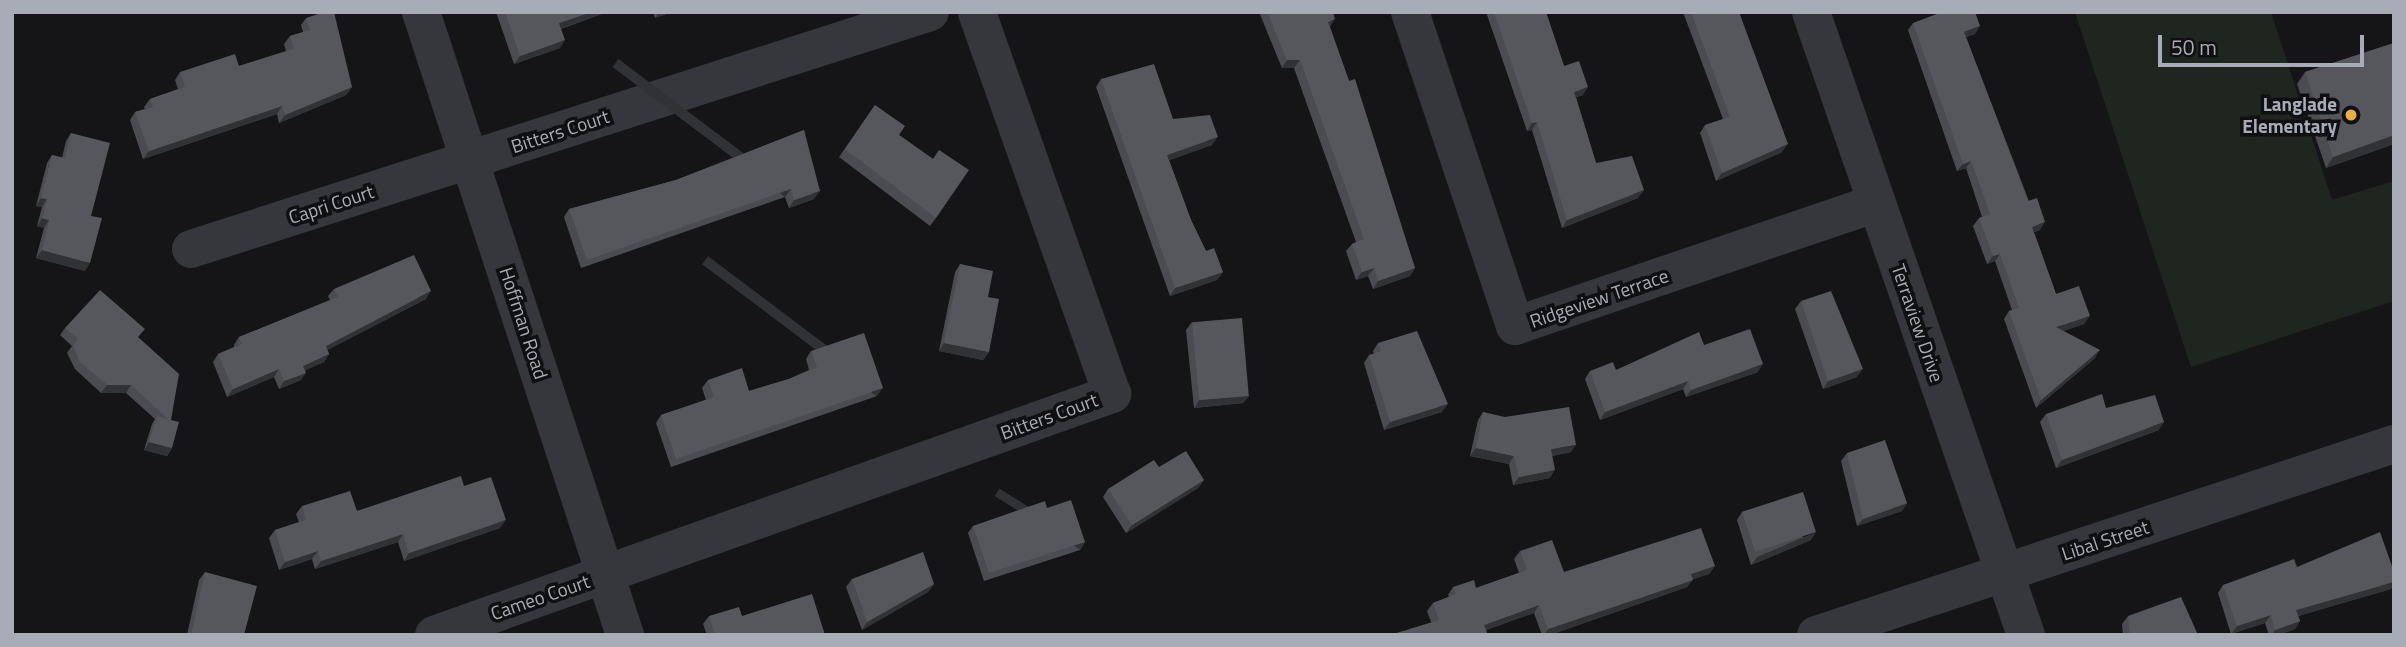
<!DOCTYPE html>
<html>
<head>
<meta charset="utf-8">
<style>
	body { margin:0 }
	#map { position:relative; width:2406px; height:647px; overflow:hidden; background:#151517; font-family:"Titillium Web",sans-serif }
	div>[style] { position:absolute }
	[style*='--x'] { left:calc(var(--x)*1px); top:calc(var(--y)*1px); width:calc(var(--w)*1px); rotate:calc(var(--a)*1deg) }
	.green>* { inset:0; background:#1f2620 }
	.minor>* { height:38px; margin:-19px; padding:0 19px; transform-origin:19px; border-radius:19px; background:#36373c }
	.wall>* { inset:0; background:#4b4c52 }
	.shaded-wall>* { inset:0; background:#313236; transform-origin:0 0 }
	.building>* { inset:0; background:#55575c; transform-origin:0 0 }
	.dots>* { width:19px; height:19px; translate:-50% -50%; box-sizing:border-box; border:4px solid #101012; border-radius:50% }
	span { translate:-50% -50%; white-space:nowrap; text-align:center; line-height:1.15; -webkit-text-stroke:7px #101012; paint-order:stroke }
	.poi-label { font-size:19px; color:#a8acb6; font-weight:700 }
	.right { translate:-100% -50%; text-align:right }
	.street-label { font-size:19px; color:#a8acb6 }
	.frame { position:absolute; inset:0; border:14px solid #a8acb6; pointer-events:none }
	.scale { position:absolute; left:2158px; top:35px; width:206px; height:32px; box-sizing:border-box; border:4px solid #a8acb6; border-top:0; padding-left:9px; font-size:21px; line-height:24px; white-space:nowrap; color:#a8acb6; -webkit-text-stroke:5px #101012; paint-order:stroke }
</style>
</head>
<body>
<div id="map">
	<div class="green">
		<div style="clip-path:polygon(2075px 12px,2271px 12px,2332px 200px,2394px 181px,2394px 301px,2191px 367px)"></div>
	</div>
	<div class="minor">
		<div style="--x:421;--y:12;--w:656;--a:71.87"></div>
		<div style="--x:1410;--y:12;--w:331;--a:71.5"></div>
		<div style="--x:1515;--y:326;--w:382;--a:-18.8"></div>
		<div style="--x:1811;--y:12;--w:659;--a:70.96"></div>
		<div style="--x:191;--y:249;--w:776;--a:-17.78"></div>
		<div style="--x:434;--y:635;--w:720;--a:-19.57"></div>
		<div style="--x:1112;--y:394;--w:405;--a:-109.5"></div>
		<div style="--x:1816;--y:635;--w:609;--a:-18.29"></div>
	</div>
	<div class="wall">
		<div style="clip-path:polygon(496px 12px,607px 12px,561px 29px,560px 48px,514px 64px)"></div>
		<div style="clip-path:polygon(653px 12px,672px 12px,655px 18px)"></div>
		<div style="clip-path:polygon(1259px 12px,1333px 12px,1330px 27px,1415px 268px,1410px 276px,1373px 289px,1368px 276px,1356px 280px,1346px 251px,1352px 244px,1356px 242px,1294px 68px,1282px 68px)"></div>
		<div style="clip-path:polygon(1486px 12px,1546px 12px,1564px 66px,1583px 95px,1576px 97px,1596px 163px,1638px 198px,1562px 228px,1532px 130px,1527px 131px)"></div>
		<div style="clip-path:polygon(1683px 12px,1739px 12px,1782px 152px,1716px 181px,1700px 133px,1705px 125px,1723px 119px)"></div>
		<div style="clip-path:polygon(306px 18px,352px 87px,346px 95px,279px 123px,277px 114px,143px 159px,130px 120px,135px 112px,145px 109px,144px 107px,150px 99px,178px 89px,175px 80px,180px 72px,239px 66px,286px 51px,284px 44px,290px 36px,303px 32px,301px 25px)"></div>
		<div style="clip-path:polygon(1913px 23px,1975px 34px,1966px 37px,2040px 230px,2034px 232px,2056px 294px,2084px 324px,2063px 331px,2095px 358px,2036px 408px,2004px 319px,2009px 311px,2012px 310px,1995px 261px,1987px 264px,1973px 226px,1979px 218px,1982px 217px,1966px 168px,1957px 171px,1908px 30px)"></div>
		<div style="clip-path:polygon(2394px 43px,2394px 144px,2326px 168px,2297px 84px,2305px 72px)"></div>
		<div style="clip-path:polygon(1101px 79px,1173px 119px,1212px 145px,1169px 160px,1191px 220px,1206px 251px,1223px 272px,1217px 280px,1170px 296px,1096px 87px)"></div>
		<div style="clip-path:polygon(875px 105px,899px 135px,933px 159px,936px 218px,930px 226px,839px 157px)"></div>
		<div style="clip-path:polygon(804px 130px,814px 199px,789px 208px,785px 197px,581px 268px,564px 217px,569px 209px,676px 180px)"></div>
		<div style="clip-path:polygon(71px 133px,91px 216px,85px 271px,36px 258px,44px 228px,37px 226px,42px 207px,36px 206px,47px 163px,52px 155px,62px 158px,66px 141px)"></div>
		<div style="clip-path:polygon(960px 264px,988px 297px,989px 352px,983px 360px,939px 351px,955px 272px)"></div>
		<div style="clip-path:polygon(334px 289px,426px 299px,327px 350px,329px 354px,324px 362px,305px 370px,301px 380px,279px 389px,274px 377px,227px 397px,213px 362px,218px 354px,234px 347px,234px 345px,239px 337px,330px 300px,328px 296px)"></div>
		<div style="clip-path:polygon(1801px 301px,1857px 377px,1823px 389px,1795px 309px)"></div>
		<div style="clip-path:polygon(1192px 322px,1249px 396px,1243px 403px,1194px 408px,1186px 330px)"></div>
		<div style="clip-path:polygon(65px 328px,138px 338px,171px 420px,172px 448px,167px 456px,144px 450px,152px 424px,155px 419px,126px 393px,101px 393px,75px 369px,67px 353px,72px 346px,60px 335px)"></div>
		<div style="clip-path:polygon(1378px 343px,1442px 412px,1384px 430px,1364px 363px,1369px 355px,1374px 354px,1373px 351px)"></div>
		<div style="clip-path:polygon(1704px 345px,1758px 372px,1686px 397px,1683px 389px,1600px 420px,1585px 379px,1590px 371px,1616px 370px)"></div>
		<div style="clip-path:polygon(811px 351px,877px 396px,671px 467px,656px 423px,661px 415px,706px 400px,702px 388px,708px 380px,749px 391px,789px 379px,809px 370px,806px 359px)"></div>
		<div style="clip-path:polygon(2106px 408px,2159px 430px,2056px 468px,2040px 422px,2046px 414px)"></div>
		<div style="clip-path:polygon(1483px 412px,1571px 452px,1552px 456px,1550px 478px,1513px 485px,1509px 464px,1470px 456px,1478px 420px)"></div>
		<div style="clip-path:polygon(1847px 453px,1907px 503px,1902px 511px,1857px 526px,1841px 461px)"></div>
		<div style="clip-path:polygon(1159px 467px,1204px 480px,1198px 488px,1126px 533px,1103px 497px,1108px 489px)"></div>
		<div style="clip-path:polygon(464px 486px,500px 528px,404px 561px,398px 542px,315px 569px,312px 559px,279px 570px,269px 538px,275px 530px,299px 522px,296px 514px,302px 506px,357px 511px)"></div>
		<div style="clip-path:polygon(1047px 508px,1085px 542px,1080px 550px,984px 581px,968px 533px,973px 526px)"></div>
		<div style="clip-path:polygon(1742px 512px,1811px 540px,1751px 565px,1737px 520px)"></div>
		<div style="clip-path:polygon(1520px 551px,1564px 572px,1715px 566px,1709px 574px,1693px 579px,1687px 587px,1550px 635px,1542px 635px,1534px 613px,1486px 630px,1431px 622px,1427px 611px,1433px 603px,1449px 597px,1448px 595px,1453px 587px,1476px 588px,1519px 573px,1514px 559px)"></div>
		<div style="clip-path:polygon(2297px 567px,2391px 589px,2298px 616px,2300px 621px,2295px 629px,2278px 635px,2269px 635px,2265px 623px,2231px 634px,2218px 593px,2223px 585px)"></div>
		<div style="clip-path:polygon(205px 572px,244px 635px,187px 635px,199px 580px)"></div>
		<div style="clip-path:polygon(852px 579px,934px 584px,928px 592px,862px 630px,846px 587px)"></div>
		<div style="clip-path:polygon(709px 616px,742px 616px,825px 635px,707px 635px,703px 624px)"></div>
		<div style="clip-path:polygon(2128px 616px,2198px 635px,2123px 635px,2122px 624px)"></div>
	</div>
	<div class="shaded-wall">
		<div style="clip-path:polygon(592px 12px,607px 12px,554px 31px,559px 23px)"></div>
		<div style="clip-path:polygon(659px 12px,672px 12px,655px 18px)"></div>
		<div style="clip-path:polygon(1335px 19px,1330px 27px,1328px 22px)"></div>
		<div style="clip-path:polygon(1980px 26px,1975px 34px,1958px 40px,1964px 32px)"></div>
		<div style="clip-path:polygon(565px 40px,560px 48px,514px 64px,520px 56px)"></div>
		<div style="clip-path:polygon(1287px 60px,1300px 60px,1294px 68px,1282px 68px)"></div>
		<div style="clip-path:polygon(352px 87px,346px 95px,279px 123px,285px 115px)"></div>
		<div style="clip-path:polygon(1588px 87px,1583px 95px,1569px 100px,1574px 92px)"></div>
		<div style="clip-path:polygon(282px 106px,277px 114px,143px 159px,149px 151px)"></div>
		<div style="clip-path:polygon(1537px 122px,1532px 130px,1527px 131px,1532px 123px)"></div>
		<div style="clip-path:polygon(2394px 135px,2394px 144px,2326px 168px,2333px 157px)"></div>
		<div style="clip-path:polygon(1218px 137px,1212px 145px,1162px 163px,1167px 155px)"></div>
		<div style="clip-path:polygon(1788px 144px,1782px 152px,1716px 181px,1722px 173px)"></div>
		<div style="clip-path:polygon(1971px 161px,1966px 168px,1957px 171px,1963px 164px)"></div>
		<div style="left:791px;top:189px;width:10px;height:216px;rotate:127deg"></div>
		<div style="clip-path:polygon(1644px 190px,1638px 198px,1562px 228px,1567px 220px)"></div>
		<div style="clip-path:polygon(820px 191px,814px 199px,789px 208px,794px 200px)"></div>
		<div style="clip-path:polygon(41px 198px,47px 199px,42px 207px,36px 206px)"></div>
		<div style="clip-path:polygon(42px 218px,49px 220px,44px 228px,37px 226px)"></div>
		<div style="clip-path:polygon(2045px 222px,2040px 230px,2026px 235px,2032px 227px)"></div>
		<div style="clip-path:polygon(42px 250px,90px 263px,85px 271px,36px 258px)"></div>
		<div style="clip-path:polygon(2000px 254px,1995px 261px,1987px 264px,1993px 256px)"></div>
		<div style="clip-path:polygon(1374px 268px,1368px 276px,1356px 280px,1362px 272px)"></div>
		<div style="clip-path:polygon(1415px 268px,1410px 276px,1373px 289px,1378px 281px)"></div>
		<div style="clip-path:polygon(1223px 272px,1217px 280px,1170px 296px,1175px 288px)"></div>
		<div style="clip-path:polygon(431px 291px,426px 299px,320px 354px,326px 346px)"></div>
		<div style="clip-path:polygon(2090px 316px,2084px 324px,2051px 335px,2056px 327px)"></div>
		<div style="clip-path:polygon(944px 343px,989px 352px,983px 360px,939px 351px)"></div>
		<div style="clip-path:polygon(2100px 350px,2095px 358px,2036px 408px,2041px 400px)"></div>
		<div style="clip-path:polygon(329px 354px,324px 362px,298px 374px,303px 366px)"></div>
		<div style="clip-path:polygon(1763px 364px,1758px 372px,1686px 397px,1691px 390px)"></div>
		<div style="clip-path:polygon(279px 369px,274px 377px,227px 397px,233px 389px)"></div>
		<div style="clip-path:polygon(1863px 369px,1857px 377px,1823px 389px,1828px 381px)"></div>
		<div style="clip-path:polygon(306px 373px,301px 380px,279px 389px,284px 381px)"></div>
		<div style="clip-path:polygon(1688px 381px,1683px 389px,1600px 420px,1605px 412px)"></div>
		<div style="clip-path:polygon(107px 385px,131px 385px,126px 393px,101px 393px)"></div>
		<div style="left:883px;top:388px;width:10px;height:219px;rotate:127deg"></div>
		<div style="clip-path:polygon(1249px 396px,1243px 403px,1194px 408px,1199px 400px)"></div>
		<div style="clip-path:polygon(1448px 404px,1442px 412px,1384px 430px,1390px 422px)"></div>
		<div style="clip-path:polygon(2164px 422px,2159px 430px,2056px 468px,2062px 460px)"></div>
		<div style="clip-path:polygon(149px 442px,172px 448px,167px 456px,144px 450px)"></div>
		<div style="clip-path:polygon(1576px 445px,1571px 452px,1546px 457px,1551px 449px)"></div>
		<div style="clip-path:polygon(1476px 448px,1514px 456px,1509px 464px,1470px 456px)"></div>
		<div style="clip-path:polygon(1555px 470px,1550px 478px,1513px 485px,1519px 477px)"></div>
		<div style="clip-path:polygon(1204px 480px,1198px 488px,1126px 533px,1132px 525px)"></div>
		<div style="clip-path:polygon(1907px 503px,1902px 511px,1857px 526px,1863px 519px)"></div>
		<div style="clip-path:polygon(506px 520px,500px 528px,404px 561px,409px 553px)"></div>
		<div style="clip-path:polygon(1816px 532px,1811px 540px,1751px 565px,1757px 557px)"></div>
		<div style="clip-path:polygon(403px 534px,398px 542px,315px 569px,321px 561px)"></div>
		<div style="left:1085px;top:542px;width:9px;height:101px;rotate:122deg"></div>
		<div style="clip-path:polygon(318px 551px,312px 559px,279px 570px,285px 562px)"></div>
		<div style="clip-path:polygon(1715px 566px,1709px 574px,1685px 582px,1691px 574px)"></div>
		<div style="clip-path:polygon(1693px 580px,1687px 587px,1550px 635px,1544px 635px,1548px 629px)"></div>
		<div style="clip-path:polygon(2394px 582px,2394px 585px,2391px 589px,2291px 618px,2296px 610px)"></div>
		<div style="clip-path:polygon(934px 584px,928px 592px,862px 630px,867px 622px)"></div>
		<div style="clip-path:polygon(1539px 605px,1534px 613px,1479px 632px,1484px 625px)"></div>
		<div style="clip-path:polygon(2271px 615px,2265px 623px,2231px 634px,2237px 626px)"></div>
		<div style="clip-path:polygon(2300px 621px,2295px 629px,2278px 635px,2272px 635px,2275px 630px)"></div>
	</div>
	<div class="building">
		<div style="clip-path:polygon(324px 12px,334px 12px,352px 87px,285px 115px,282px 106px,149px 151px,135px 112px,153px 107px,150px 99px,185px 87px,180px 72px,235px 54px,239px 66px,294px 49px,290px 36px,310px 30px,306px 18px)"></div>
		<div style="clip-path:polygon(505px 12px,592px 12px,559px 23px,565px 40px,520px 56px)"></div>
		<div style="clip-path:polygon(1267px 12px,1333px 12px,1335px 19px,1328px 22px,1349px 81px,1355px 79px,1415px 268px,1378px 281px,1374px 268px,1362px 272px,1352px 244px,1364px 239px,1300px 60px,1287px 60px)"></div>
		<div style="clip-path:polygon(1494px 12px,1546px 12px,1564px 66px,1579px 61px,1588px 87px,1574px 92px,1596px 163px,1632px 156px,1644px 190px,1567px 220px,1537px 122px,1532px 123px)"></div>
		<div style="clip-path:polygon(1691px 12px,1739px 12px,1788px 144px,1722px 173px,1705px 125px,1730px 117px)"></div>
		<div style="clip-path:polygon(1942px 12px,1975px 12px,1980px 26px,1964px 32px,2028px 201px,2037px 198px,2045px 222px,2032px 227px,2056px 294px,2079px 286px,2090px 316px,2056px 327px,2100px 350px,2041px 400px,2009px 311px,2019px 308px,2000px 254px,1993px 256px,1979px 218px,1990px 214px,1971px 161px,1963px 164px,1913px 23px)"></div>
		<div style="clip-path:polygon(2394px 43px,2394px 135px,2333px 157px,2305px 72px)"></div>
		<div style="clip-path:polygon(1154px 64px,1173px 119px,1210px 115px,1218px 137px,1167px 155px,1191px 220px,1206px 251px,1214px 248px,1223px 272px,1175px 288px,1101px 79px)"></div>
		<div style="clip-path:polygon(875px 105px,905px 126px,899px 135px,933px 159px,939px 150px,969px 170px,936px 218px,845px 149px)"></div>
		<div style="clip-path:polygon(804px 130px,820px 191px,794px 200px,791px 189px,587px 260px,569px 209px,676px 180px)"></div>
		<div style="clip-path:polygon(71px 133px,110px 143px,91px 216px,102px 218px,90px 263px,42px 250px,49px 220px,42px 218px,47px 199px,41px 198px,52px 155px,65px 158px)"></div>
		<div style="clip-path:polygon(414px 255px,431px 291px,326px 346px,329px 354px,303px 366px,306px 373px,284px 381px,279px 369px,233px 389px,218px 354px,242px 344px,239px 337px,338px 297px,334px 289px)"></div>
		<div style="clip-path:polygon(960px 264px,993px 271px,988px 297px,999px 299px,989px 352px,944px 343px)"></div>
		<div style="clip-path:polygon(100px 290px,145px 329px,138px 337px,179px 374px,171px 420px,179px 422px,172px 448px,149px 442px,157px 416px,169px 420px,131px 385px,107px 385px,80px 362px,73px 346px,78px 339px,65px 328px)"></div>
		<div style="clip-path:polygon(1831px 291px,1863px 369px,1828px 381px,1801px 301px)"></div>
		<div style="left:1242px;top:318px;width:78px;height:50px;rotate:85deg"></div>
		<div style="clip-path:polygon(1750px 329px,1763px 364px,1691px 390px,1688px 381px,1605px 412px,1590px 371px,1613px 362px,1616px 370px,1699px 332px,1704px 345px)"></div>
		<div style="clip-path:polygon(1417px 331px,1448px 404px,1390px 422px,1369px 355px,1381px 351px,1378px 343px)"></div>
		<div style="clip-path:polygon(864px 333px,883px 388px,676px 459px,661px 415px,714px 397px,708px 380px,742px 368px,749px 391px,789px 379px,817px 367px,811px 351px)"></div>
		<div style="clip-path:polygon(2102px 394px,2106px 408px,2155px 395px,2164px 422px,2062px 460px,2046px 414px)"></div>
		<div style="clip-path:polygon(1569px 407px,1576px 445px,1551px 449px,1555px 470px,1519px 477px,1514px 456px,1476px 448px,1483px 412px,1505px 417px)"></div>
		<div style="clip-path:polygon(1885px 440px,1907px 503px,1863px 519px,1847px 453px)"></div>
		<div style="clip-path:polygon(1186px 451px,1204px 480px,1132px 525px,1108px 489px,1154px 460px,1159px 467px)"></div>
		<div style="clip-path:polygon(461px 476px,464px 486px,491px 477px,506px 520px,409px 553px,403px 534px,321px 561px,318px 551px,285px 562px,275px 530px,306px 520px,302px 506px,350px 491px,357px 511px)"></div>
		<div style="left:1803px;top:492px;width:42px;height:64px;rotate:72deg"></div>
		<div style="clip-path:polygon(1071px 500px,1085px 542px,989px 573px,973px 526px,1045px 501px,1047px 508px)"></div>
		<div style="clip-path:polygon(1701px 528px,1715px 566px,1691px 574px,1693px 580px,1548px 629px,1539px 605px,1484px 625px,1488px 635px,1390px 635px,1439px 620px,1433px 603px,1456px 594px,1453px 587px,1474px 580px,1476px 588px,1527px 570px,1520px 551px,1552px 540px,1564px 572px)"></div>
		<div style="clip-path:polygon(2380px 532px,2394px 572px,2394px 582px,2296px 610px,2300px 621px,2275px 630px,2271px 615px,2237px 626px,2223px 585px,2294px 559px,2297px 567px)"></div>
		<div style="clip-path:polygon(923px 552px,934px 584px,867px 622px,852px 579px)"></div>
		<div style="clip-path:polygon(205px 572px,257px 586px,244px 635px,191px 635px)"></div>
		<div style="clip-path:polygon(812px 594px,825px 635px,715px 635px,709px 616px,739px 607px,742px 616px)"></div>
		<div style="clip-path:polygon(2181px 597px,2198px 635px,2130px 635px,2128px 616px)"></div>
	</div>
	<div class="dots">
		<div style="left:2351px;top:115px;background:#e6af3e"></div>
	</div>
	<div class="poi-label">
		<span class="right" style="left:2337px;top:115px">Langlade<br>Elementary</span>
	</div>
	<div class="street-label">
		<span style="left:560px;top:131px;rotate:-18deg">Bitters Court</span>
		<span style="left:331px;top:204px;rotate:-18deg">Capri Court</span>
		<span style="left:1599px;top:298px;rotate:-19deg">Ridgeview Terrace</span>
		<span style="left:524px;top:323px;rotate:72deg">Hoffman Road</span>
		<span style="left:1918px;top:323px;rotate:71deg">Terraview Drive</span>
		<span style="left:1049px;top:416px;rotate:-20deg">Bitters Court</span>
		<span style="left:2105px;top:540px;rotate:-18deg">Libal Street</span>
		<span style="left:540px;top:597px;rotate:-19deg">Cameo Court</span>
	</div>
	<div class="frame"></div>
	<div class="scale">50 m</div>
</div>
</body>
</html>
